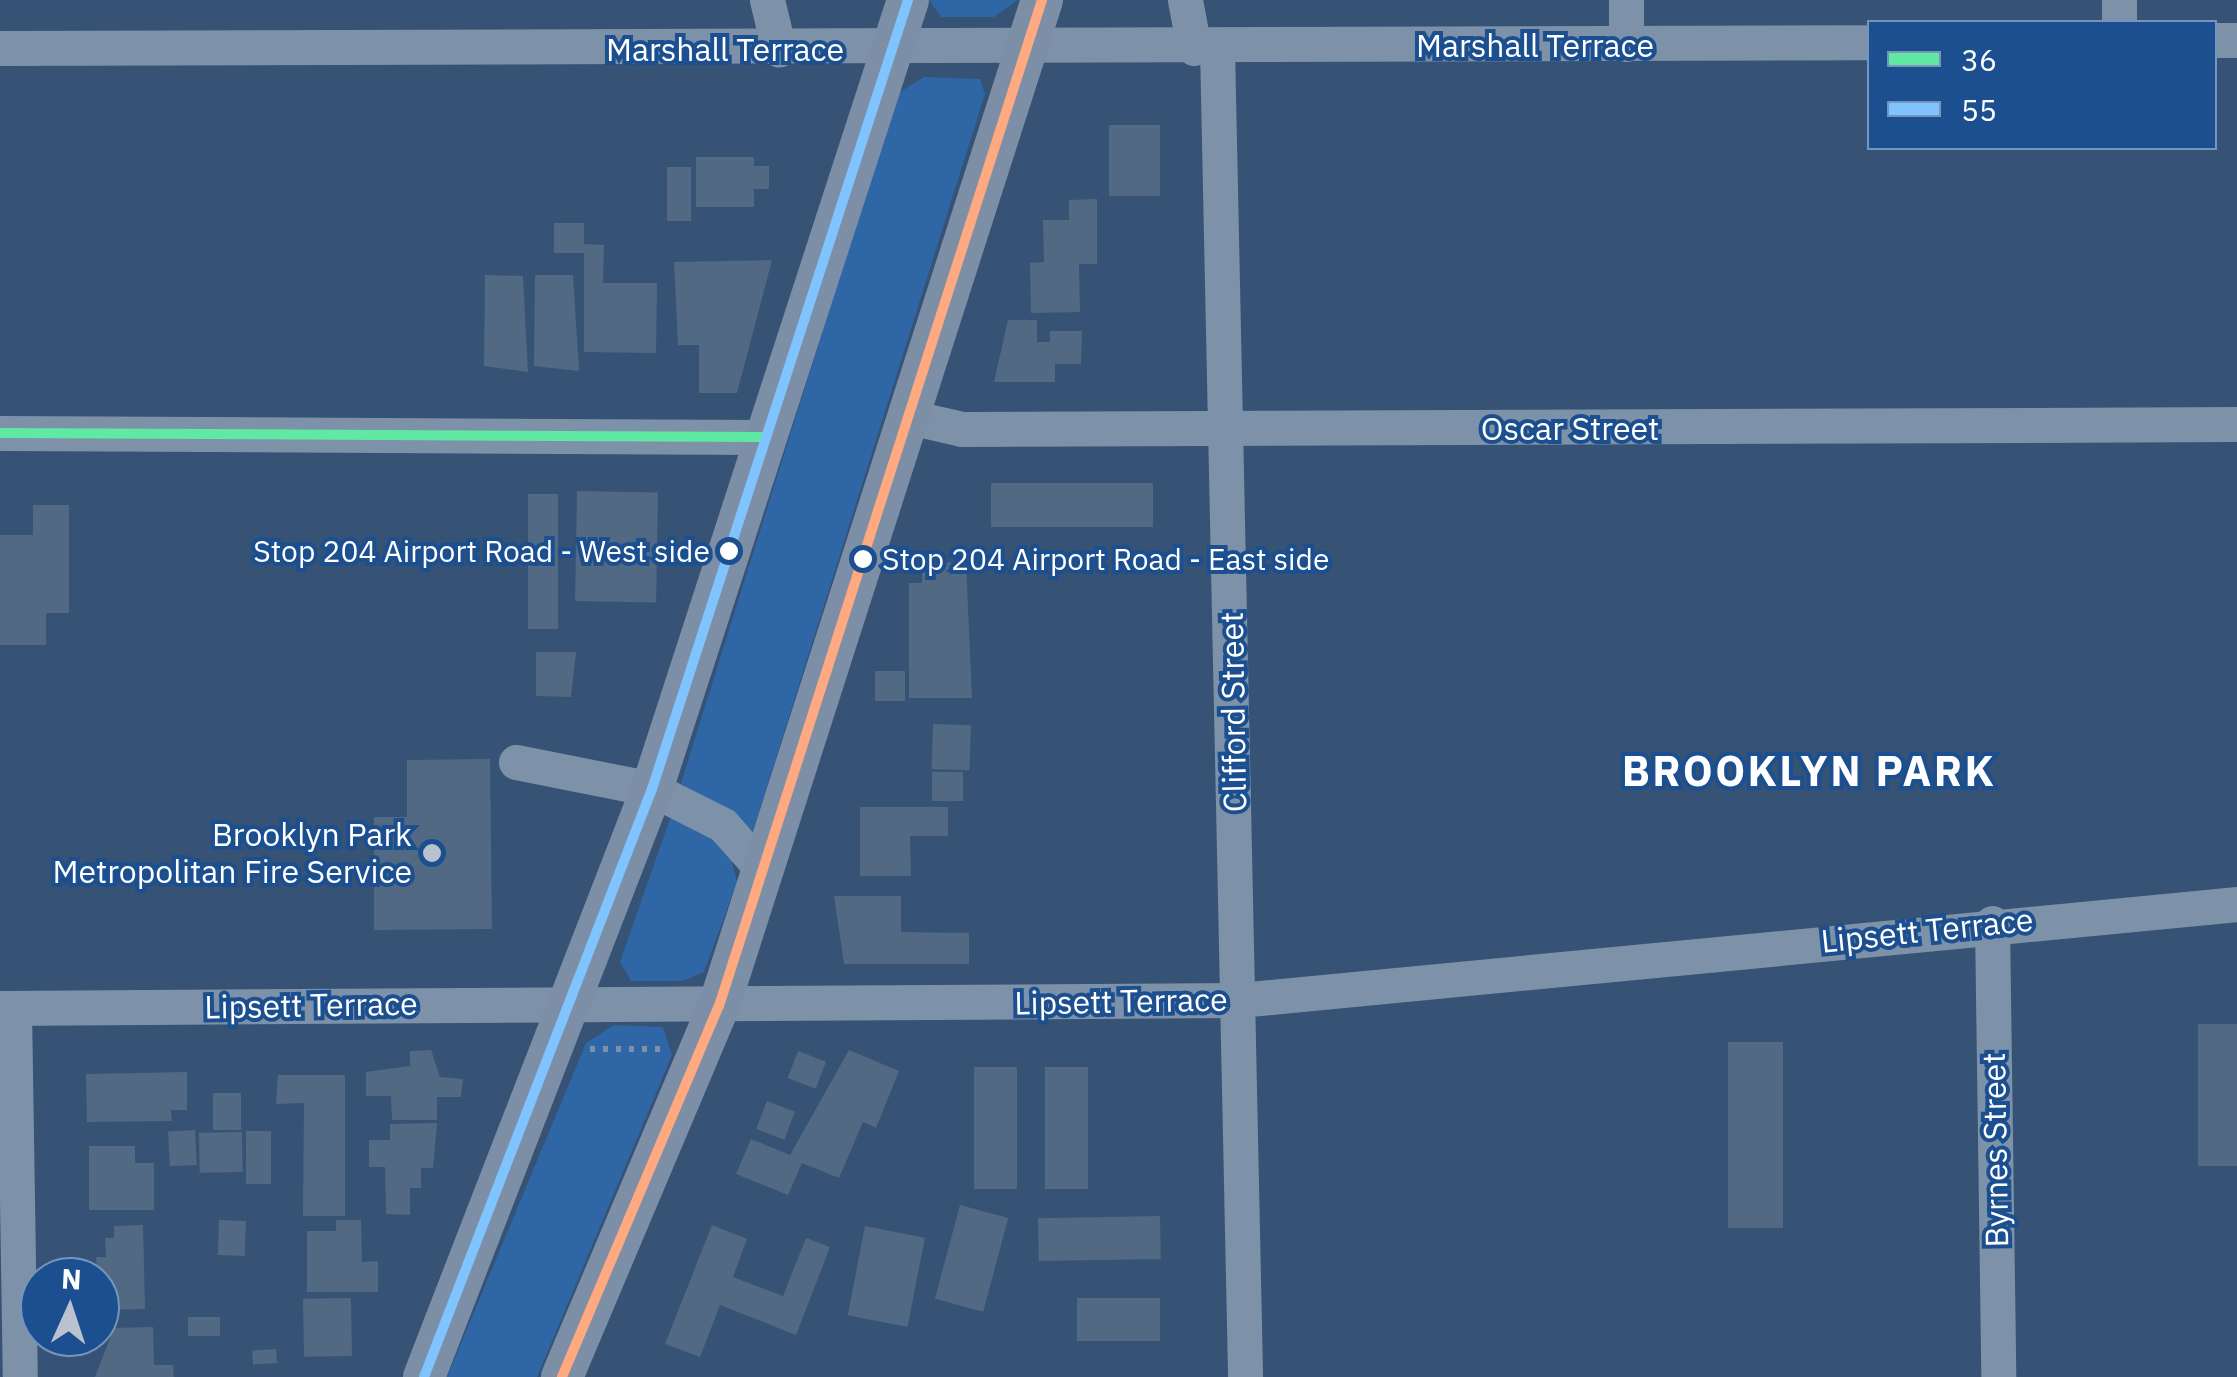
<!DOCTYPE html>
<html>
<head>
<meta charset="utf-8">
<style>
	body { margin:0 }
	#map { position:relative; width:2237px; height:1377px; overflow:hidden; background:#365274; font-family:"IBM Plex Sans",sans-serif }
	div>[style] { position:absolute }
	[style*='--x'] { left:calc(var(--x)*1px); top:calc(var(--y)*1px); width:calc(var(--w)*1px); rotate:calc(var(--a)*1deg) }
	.green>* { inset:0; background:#2f66a5 }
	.building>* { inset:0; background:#526984; transform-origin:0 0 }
	.path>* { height:6px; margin-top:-3px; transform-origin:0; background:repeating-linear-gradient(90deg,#7d92a8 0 5px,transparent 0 13px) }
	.minor>* { height:35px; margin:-17.5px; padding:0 17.5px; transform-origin:17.5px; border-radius:17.5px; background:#7d92a8 }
	.major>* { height:42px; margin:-21px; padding:0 21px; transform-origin:21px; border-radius:21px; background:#7d8ea7 }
	.bus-1>* { height:10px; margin:-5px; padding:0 5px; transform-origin:5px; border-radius:5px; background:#60e9a3 }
	.bus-2>* { height:10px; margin:-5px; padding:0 5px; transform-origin:5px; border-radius:5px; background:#80c4ff }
	.bus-3>* { height:10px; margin:-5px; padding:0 5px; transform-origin:5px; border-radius:5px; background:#ffa980 }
	.dots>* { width:28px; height:28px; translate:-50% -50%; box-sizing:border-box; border:5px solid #1b4f8f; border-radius:50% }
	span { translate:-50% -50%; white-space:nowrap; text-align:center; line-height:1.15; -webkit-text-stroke:8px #1b4f8f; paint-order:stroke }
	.bus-label { font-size:30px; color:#fff }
	.right { translate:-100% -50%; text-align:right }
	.left { translate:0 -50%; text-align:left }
	.street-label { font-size:32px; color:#fff }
	.poi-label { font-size:32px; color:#fff }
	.district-label { font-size:42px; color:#fff; font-weight:700; letter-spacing:2.5px }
	.legend { position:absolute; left:1867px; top:20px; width:350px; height:130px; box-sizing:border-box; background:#1b4f8f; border:2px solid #7695bc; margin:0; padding:12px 18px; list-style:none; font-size:30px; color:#fff }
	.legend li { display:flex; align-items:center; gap:20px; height:50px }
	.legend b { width:50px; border:2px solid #7695bc }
	.north { position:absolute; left:20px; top:1257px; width:100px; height:100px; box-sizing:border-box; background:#1b4f8f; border:2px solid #7695bc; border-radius:50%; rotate:3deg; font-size:28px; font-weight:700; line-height:40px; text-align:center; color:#fff }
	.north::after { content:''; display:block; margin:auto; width:35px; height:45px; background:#b9c2ce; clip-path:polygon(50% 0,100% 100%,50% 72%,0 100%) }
</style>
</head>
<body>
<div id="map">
	<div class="green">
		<div style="clip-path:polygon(929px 0,1018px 0,994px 17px,941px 17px)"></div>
		<div style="clip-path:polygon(924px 77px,980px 79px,985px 94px,753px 831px,681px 783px,897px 94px)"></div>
		<div style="clip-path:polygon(675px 804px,725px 835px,737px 882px,704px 972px,683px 981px,631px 981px,620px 962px)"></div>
		<div style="clip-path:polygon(614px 1025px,663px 1027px,672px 1055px,537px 1377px,447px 1377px,586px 1043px)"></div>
	</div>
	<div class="building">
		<div style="left:1109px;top:125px;width:51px;height:71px"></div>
		<div style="clip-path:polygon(696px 157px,754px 157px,754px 166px,769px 166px,769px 189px,754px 189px,754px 207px,696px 207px)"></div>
		<div style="left:667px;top:167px;width:24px;height:54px"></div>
		<div style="clip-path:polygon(1097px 199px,1097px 264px,1079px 264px,1080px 312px,1031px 313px,1030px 263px,1044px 262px,1043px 220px,1069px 220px,1069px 200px)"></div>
		<div style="clip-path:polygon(554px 223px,584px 223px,584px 244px,604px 245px,603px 283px,657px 283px,656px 353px,584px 352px,584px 253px,554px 253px)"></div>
		<div style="clip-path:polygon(772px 260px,737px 393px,699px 393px,699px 345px,678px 345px,674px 262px)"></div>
		<div style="clip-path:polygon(485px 275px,523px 276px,528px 372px,484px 366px)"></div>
		<div style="clip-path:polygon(535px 275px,573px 275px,579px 371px,534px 366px)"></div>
		<div style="clip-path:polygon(1008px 320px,1037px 320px,1037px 342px,1050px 342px,1050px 331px,1082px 331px,1081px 364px,1055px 364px,1055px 382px,994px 382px)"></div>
		<div style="left:1153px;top:483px;width:44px;height:162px;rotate:90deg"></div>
		<div style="left:577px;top:491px;width:81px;height:110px;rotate:1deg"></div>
		<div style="left:528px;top:494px;width:30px;height:135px"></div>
		<div style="clip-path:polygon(33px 505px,69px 505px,69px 613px,46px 613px,46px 645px,0 645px,0 535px,33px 535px)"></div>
		<div style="clip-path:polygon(922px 562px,966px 563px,972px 698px,909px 698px,909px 583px,922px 583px)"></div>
		<div style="clip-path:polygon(536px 652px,576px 652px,571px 697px,536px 696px)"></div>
		<div style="left:875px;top:671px;width:30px;height:30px"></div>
		<div style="left:933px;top:724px;width:38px;height:45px;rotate:2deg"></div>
		<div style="clip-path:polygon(490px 759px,492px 929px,374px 930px,374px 817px,407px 817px,407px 760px)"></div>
		<div style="left:932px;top:772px;width:31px;height:29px"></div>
		<div style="clip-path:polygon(860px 807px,948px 807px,948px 836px,910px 836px,911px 876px,860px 876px)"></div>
		<div style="clip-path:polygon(834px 896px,901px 896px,901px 932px,969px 933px,969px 964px,844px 964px)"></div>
		<div style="left:2198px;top:1024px;width:39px;height:142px"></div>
		<div style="left:1728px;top:1042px;width:55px;height:186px"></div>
		<div style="clip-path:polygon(431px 1050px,440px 1077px,463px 1079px,461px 1097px,437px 1097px,437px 1120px,392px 1120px,391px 1096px,366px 1096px,366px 1072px,410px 1066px,410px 1051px)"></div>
		<div style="clip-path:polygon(849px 1050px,899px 1071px,876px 1128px,863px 1122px,839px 1178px,802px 1163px,788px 1195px,736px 1174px,751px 1139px,790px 1155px)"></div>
		<div style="left:798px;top:1051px;width:30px;height:29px;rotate:21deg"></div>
		<div style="left:974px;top:1067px;width:43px;height:122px"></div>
		<div style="left:1045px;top:1067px;width:43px;height:122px"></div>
		<div style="clip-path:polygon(187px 1072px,187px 1110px,171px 1110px,172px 1121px,87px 1122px,86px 1074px)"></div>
		<div style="clip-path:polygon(278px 1075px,345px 1075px,345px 1216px,303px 1216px,304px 1103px,276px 1104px)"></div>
		<div style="left:241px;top:1093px;width:37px;height:28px;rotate:90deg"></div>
		<div style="left:767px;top:1101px;width:30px;height:30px;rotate:21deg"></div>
		<div style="clip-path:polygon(437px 1123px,433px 1168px,421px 1168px,421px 1188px,410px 1188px,410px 1215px,386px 1214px,385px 1167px,369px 1167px,369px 1140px,390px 1140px,390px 1124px)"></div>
		<div style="left:195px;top:1130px;width:35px;height:27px;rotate:87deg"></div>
		<div style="left:246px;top:1131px;width:25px;height:53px"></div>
		<div style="left:242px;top:1132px;width:40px;height:43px;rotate:89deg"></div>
		<div style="clip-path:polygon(89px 1146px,135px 1146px,135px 1163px,154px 1163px,154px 1210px,89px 1210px)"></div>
		<div style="left:960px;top:1205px;width:50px;height:97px;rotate:15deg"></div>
		<div style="left:1160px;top:1216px;width:43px;height:122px;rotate:89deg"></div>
		<div style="left:219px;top:1220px;width:27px;height:35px;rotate:2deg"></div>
		<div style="clip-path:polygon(336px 1220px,361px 1220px,362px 1262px,378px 1261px,378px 1292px,307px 1292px,307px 1231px,336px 1231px)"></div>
		<div style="clip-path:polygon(143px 1225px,145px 1309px,100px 1310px,96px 1257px,106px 1257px,105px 1238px,114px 1238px,114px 1226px)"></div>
		<div style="clip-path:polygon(712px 1225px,747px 1239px,733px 1277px,783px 1296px,806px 1238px,830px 1247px,796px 1335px,720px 1305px,700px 1357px,665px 1344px)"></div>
		<div style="left:865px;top:1226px;width:61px;height:91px;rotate:11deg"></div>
		<div style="left:351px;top:1298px;width:58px;height:48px;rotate:89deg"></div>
		<div style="left:1077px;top:1298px;width:83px;height:43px"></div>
		<div style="left:220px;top:1317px;width:19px;height:32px;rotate:90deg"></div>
		<div style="clip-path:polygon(153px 1327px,154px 1365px,173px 1365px,174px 1377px,95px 1377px,114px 1328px)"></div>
		<div style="left:276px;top:1349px;width:14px;height:24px;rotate:86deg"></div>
	</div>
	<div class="path">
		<div style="--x:590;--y:1049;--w:73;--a:0"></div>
	</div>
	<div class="minor">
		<div style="--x:767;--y:0;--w:51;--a:76.5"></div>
		<div style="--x:1185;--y:0;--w:49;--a:79.4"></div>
		<div style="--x:2119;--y:0;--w:22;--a:90"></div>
		<div style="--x:2214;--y:40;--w:23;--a:0"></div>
		<div style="--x:1626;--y:44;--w:44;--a:-90"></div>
		<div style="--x:1217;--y:47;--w:1330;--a:88.79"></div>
		<div style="--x:0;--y:48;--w:1870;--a:-0.18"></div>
		<div style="--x:905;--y:416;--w:58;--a:12.8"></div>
		<div style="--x:962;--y:429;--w:1275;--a:-0.22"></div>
		<div style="--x:0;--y:433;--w:763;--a:0.3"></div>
		<div style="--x:516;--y:762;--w:139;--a:11.2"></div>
		<div style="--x:652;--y:789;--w:80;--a:26.9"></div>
		<div style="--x:723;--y:825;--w:62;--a:48.3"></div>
		<div style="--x:1992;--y:923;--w:454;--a:89.2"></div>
		<div style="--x:0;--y:1008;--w:1239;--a:-0.37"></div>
		<div style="--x:1239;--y:1000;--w:1003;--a:-5.49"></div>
		<div style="--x:14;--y:1008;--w:369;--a:89.1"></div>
	</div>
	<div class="major">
		<div style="--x:424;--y:1377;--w:631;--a:-68.81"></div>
		<div style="--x:652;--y:789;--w:829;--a:-72.02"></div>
		<div style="--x:562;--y:1377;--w:403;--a:-67.1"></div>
		<div style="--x:719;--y:1006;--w:1057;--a:-72.2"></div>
	</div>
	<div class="bus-1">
		<div style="--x:0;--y:433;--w:763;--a:0.3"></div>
	</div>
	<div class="bus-2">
		<div style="--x:424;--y:1377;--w:631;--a:-68.81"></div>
		<div style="--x:652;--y:789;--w:829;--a:-72.02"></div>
	</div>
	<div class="bus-3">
		<div style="--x:562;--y:1377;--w:403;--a:-67.1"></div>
		<div style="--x:719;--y:1006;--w:1057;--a:-72.2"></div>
	</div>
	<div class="dots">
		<div style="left:729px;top:551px;background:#fff"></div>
		<div style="left:863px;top:559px;background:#fff"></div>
		<div style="left:432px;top:853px;background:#b9c2ce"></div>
	</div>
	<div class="bus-label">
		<span class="right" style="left:710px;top:551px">Stop 204 Airport Road - West side</span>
		<span class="left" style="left:882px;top:559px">Stop 204 Airport Road - East side</span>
	</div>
	<div class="street-label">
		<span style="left:1535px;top:45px">Marshall Terrace</span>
		<span style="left:725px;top:49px">Marshall Terrace</span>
		<span style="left:1570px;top:428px">Oscar Street</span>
		<span style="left:1233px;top:712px;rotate:-91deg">Clifford Street</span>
		<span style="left:1927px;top:930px;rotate:-6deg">Lipsett Terrace</span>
		<span style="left:1121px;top:1001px;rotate:-1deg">Lipsett Terrace</span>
		<span style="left:311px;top:1005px;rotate:-1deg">Lipsett Terrace</span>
		<span style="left:1995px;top:1150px;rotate:-91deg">Byrnes Street</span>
	</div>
	<div class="poi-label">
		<span class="right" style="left:412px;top:853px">Brooklyn Park<br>Metropolitan Fire Service</span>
	</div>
	<div class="district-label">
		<span style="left:1809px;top:771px">BROOKLYN PARK</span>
	</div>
	<ul class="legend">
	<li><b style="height:12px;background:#60e9a3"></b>36</li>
	<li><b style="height:12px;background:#80c4ff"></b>55</li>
	</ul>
	<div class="north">N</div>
</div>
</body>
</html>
